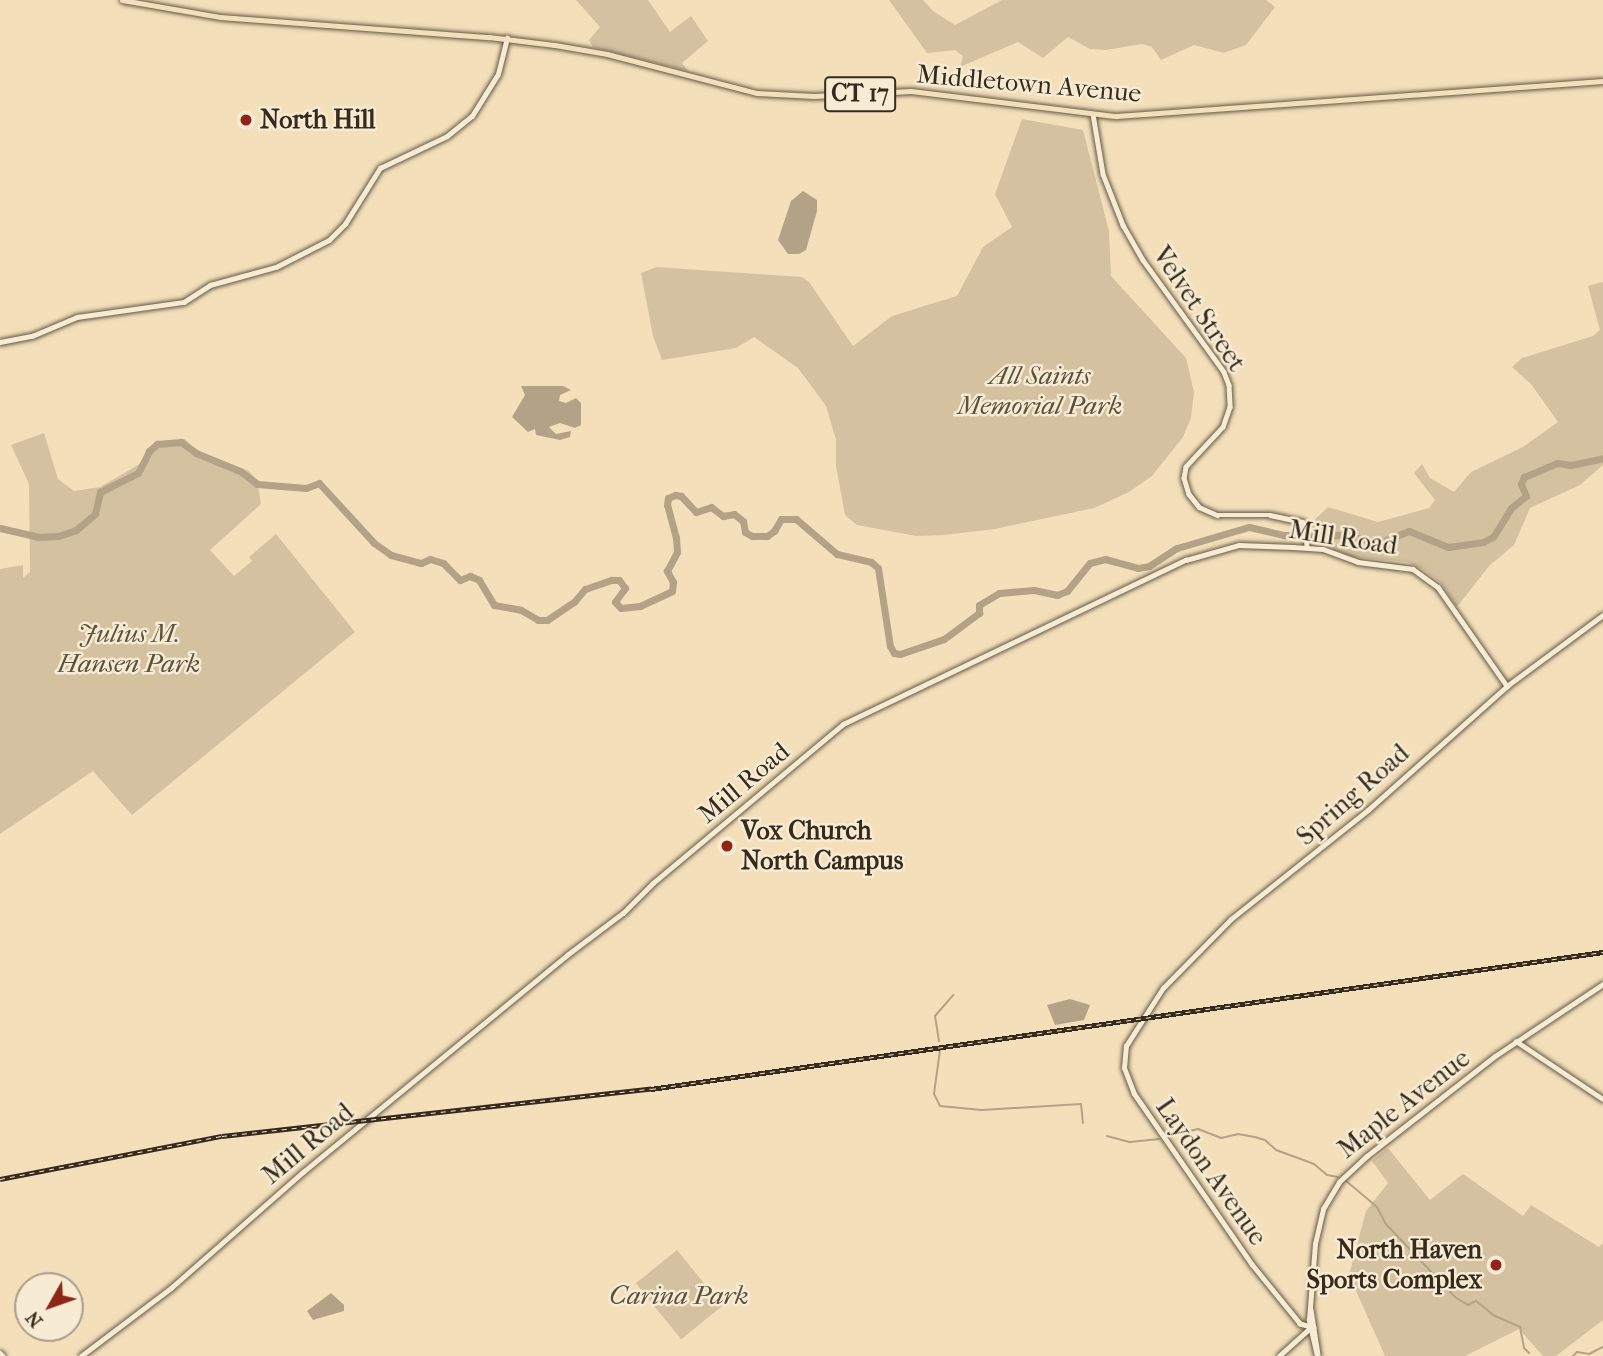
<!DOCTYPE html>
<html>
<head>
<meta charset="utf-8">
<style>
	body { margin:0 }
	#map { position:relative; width:1603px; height:1356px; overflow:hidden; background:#f3e0bb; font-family:"IM FELL French Canon",serif }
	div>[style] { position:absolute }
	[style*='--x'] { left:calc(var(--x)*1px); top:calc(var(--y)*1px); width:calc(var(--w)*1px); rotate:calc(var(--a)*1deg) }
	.green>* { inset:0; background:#d3c1a0; transform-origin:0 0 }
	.water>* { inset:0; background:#b3a285 }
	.stream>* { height:2px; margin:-1px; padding:0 1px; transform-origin:1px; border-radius:1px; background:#b3a285 }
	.river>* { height:7px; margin:-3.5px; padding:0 3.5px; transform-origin:3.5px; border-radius:3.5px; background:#b3a285 }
	.roads { filter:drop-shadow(0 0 2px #655844) drop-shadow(0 0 2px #655844) }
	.tertiary>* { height:4.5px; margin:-2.25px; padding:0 2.25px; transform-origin:2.25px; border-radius:2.25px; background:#f7ebd3 }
	.secondary>* { height:4.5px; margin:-2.25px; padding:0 2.25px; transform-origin:2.25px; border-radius:2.25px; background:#f7ebd3 }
	.primary>* { height:5px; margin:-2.5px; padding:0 2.5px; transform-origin:2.5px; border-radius:2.5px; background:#f3e0bb }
	.rail>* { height:4.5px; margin-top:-2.25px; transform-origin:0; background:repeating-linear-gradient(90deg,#f7ebd3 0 5px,#362a1c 0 10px); box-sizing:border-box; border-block:2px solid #362a1c }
	.dots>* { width:19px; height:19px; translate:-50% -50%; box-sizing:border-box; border:4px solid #f7ebd3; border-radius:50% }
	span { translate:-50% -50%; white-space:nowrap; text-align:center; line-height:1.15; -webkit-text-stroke:5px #f7ebd3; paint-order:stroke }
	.shield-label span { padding:2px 5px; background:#f7ebd3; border:2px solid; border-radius:5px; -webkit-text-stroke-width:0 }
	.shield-label { font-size:24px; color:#362a1c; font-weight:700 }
	.street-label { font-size:26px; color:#362a1c }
	.poi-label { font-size:26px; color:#362a1c; font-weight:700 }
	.left { translate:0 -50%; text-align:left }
	.right { translate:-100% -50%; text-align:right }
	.park-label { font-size:26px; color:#5d503d; font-style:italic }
	.north { position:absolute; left:14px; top:1272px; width:70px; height:70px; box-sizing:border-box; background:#f7ebd3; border:2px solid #aa9e8a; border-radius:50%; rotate:230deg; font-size:19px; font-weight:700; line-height:28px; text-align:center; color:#362a1c }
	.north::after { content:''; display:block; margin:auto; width:24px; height:32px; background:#8f2418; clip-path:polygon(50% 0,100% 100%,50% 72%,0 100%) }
</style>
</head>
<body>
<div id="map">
	<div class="green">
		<div style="clip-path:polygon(576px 0,648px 0,670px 32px,691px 16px,708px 41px,682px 63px,688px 71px,593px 47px,589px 40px,600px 27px)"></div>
		<div style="clip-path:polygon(889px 0,923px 0,933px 11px,955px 25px,1002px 0,1266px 0,1275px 7px,1246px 45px,1224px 53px,1194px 45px,1161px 60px,1152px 47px,1142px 44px,1106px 50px,1090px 49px,1068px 37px,1043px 58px,1018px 42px,960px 67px,963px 56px,955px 50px,927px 53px)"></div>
		<div style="clip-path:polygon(1022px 119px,1083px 130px,1109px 231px,1111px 276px,1186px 358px,1194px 392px,1191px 418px,1183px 437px,1152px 476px,1129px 492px,1094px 508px,995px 529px,943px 535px,916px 536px,857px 525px,845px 515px,836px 466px,836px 440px,826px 406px,798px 368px,754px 337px,736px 348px,662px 360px,653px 336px,641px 273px,657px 267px,802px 277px,809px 282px,853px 346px,892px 316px,957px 296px,983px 247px,1012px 227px,995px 194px)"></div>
		<div style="clip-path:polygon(1603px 282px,1603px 465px,1580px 485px,1530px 508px,1514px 545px,1489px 566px,1457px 607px,1441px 583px,1424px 570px,1407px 562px,1353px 557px,1310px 540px,1310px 524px,1328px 507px,1378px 522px,1429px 508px,1435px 500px,1414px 473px,1422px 464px,1430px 478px,1454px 492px,1471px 472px,1523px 447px,1558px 422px,1531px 384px,1512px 367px,1522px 358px,1593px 336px,1600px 330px,1588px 286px)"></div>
		<div style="clip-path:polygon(44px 433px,58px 479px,74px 491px,100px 487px,138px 465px,145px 461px,153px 446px,185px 439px,195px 450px,249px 471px,257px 480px,261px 504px,210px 550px,234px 576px,252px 561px,249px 557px,276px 534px,355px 632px,132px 815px,93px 771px,0 834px,0 569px,23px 565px,23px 578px,30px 572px,29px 484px,11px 445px)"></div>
		<div style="clip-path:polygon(1388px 1148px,1430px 1200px,1463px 1174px,1523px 1216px,1531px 1205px,1599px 1247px,1603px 1243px,1603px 1320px,1556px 1356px,1543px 1356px,1519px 1329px,1465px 1356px,1385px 1356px,1349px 1275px,1366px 1211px,1388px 1183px,1372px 1161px)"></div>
		<div style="left:677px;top:1250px;width:72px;height:53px;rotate:51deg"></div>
	</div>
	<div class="water">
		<div style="clip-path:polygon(803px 191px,817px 200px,817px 211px,806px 250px,799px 254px,788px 254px,778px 240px,791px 201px)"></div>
		<div style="clip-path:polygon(521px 386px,563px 386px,571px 390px,560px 395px,559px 401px,566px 403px,576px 398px,581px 403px,581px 425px,575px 428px,560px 423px,549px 427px,556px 434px,571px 431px,570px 437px,560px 440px,536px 435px,535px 429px,528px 432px,512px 417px,525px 395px)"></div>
		<div style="clip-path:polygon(1070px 999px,1090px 1005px,1084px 1020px,1055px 1025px,1047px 1005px)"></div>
		<div style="clip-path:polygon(331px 1293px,344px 1305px,344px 1311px,313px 1320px,307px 1311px)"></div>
	</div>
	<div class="stream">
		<div style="--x:939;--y:1041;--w:25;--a:-99"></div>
		<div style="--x:935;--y:1016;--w:28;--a:-49"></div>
		<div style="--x:940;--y:1050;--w:44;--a:97.8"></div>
		<div style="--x:934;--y:1094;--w:13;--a:63"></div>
		<div style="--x:940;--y:1106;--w:42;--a:5.4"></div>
		<div style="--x:982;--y:1110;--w:99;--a:-3.5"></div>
		<div style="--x:1081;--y:1104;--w:19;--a:84"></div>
		<div style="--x:1107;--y:1136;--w:24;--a:15"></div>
		<div style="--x:1130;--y:1142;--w:29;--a:-6"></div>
		<div style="--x:1168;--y:1136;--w:31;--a:-13"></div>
		<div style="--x:1198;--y:1129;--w:25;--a:21"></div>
		<div style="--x:1221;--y:1138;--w:17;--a:-13"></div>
		<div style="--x:1238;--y:1134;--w:17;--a:10"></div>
		<div style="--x:1255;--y:1137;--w:10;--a:17"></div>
		<div style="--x:1265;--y:1140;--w:15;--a:42"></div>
		<div style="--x:1276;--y:1150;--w:40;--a:20.2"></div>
		<div style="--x:1314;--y:1164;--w:17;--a:40"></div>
		<div style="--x:1327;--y:1175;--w:11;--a:10"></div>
		<div style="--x:1345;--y:1180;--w:42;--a:40.2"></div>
		<div style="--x:1377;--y:1207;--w:18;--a:63"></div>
		<div style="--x:1385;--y:1223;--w:102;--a:46.6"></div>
		<div style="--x:1455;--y:1297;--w:15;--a:32"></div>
		<div style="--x:1468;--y:1305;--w:9;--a:-27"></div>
		<div style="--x:1476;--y:1301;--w:22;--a:39"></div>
		<div style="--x:1493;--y:1315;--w:30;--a:24"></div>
		<div style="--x:1520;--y:1327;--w:21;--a:79"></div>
		<div style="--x:1524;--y:1348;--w:7;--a:45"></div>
		<div style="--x:1573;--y:1356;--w:6;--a:-45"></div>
		<div style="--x:1577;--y:1352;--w:12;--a:9"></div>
		<div style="--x:1589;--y:1354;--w:16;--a:-27"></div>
	</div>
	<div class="river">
		<div style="--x:0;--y:528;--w:39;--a:13"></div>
		<div style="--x:38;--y:537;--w:20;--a:-3"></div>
		<div style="--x:58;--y:536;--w:19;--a:-18"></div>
		<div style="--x:76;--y:530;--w:25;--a:-40"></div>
		<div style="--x:95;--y:514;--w:23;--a:-77"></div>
		<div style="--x:100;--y:492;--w:42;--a:-26.6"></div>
		<div style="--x:138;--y:473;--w:25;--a:-63"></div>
		<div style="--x:149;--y:451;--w:11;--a:-41"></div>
		<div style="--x:157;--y:444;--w:24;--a:-5"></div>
		<div style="--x:181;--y:442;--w:19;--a:36"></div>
		<div style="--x:196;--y:453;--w:48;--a:22.2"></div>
		<div style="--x:240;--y:471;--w:21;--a:37"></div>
		<div style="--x:257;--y:484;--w:49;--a:4.7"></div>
		<div style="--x:306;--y:488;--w:14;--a:-21"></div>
		<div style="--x:319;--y:483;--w:81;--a:47.5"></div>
		<div style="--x:374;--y:543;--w:21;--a:35"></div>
		<div style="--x:391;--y:555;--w:31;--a:15"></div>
		<div style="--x:421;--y:563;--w:10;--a:-24"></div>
		<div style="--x:430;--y:559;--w:14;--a:17"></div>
		<div style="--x:443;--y:563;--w:24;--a:45"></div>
		<div style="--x:460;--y:580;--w:11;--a:-22"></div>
		<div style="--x:470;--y:576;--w:10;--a:24"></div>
		<div style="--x:479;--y:580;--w:29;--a:59"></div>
		<div style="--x:494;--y:605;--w:27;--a:10"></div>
		<div style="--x:521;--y:610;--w:20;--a:30"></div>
		<div style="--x:538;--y:620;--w:9;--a:0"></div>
		<div style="--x:547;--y:620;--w:32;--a:-34"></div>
		<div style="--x:574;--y:602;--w:17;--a:-50"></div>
		<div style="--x:585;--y:589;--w:28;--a:-19"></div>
		<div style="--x:611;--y:580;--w:8;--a:0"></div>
		<div style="--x:619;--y:580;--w:10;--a:53"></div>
		<div style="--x:625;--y:588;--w:17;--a:126"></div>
		<div style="--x:615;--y:602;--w:8;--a:45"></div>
		<div style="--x:621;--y:608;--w:19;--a:-6"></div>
		<div style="--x:640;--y:606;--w:35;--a:-25"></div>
		<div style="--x:672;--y:591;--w:9;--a:-84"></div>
		<div style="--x:673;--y:582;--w:13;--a:-119"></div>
		<div style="--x:667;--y:571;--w:21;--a:-62"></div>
		<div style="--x:677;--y:552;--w:14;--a:-94"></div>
		<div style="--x:676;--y:538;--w:34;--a:-105"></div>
		<div style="--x:667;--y:505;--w:7;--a:-82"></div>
		<div style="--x:668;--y:498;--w:8;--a:-23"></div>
		<div style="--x:675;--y:495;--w:6;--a:9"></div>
		<div style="--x:681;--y:496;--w:22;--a:47"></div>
		<div style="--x:696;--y:512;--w:16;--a:-18"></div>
		<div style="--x:711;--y:507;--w:15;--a:37"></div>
		<div style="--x:723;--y:516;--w:11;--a:-10"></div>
		<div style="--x:734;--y:514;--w:11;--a:38"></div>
		<div style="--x:743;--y:521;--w:11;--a:80"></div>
		<div style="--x:745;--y:532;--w:8;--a:30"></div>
		<div style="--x:752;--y:536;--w:15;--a:0"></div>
		<div style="--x:767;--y:536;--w:9;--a:-36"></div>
		<div style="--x:774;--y:531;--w:14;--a:-60"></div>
		<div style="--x:781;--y:519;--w:15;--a:0"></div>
		<div style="--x:796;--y:519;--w:54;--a:40.5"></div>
		<div style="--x:837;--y:554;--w:35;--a:13"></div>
		<div style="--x:871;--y:562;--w:9;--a:41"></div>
		<div style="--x:878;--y:568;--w:79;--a:81.3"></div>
		<div style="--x:890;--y:646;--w:8;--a:60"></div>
		<div style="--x:894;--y:653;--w:6;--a:9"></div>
		<div style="--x:900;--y:654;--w:46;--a:-18.8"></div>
		<div style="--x:944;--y:639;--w:44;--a:-36.6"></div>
		<div style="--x:979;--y:613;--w:8;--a:-90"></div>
		<div style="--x:979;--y:605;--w:23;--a:-31"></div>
		<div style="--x:999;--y:593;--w:35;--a:-5"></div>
		<div style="--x:1034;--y:590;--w:24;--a:12"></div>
		<div style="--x:1057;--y:595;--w:11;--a:-22"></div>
		<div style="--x:1067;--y:591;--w:36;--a:-51"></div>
		<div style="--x:1090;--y:563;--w:16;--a:-15"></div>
		<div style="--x:1105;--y:559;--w:34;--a:15"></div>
		<div style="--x:1138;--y:568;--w:11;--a:-10"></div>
		<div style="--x:1149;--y:566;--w:33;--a:-33"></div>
		<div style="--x:1177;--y:548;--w:75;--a:-16.3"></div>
		<div style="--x:1249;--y:527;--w:36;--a:13"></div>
		<div style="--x:1284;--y:535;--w:61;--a:0"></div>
		<div style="--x:1345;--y:535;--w:35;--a:13"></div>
		<div style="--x:1379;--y:543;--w:32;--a:-22"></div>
		<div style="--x:1409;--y:531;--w:42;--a:22.3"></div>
		<div style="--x:1448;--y:547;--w:35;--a:-8"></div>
		<div style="--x:1483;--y:542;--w:11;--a:-27"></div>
		<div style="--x:1493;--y:537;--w:34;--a:-58"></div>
		<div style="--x:1511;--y:508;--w:19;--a:-39"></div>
		<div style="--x:1526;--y:496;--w:13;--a:-113"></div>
		<div style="--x:1521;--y:484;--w:8;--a:-67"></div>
		<div style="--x:1524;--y:477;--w:36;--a:-23"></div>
		<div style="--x:1557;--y:463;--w:14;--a:8"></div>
		<div style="--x:1571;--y:465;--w:33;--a:-12"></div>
	</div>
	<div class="roads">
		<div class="tertiary">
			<div style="--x:1093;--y:114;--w:61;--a:80.5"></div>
			<div style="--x:1103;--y:174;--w:55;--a:68.6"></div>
			<div style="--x:1123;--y:225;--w:40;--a:60.3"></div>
			<div style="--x:1143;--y:260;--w:138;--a:54.1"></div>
			<div style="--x:1224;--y:372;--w:14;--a:69"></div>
			<div style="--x:1229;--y:385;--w:22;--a:87"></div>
			<div style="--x:1230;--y:407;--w:21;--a:109"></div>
			<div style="--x:1223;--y:427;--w:54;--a:132.8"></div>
			<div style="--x:1186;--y:467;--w:11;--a:100"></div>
			<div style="--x:1184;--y:478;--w:17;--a:73"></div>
			<div style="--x:1189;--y:494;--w:16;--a:52"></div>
			<div style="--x:1199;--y:507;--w:20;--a:24"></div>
			<div style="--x:1217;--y:515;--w:53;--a:0"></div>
			<div style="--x:1270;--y:515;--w:33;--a:12"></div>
			<div style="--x:1302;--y:522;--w:7;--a:56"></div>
			<div style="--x:1306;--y:528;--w:19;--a:87"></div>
			<div style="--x:0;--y:342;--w:33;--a:-11"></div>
			<div style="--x:32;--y:336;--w:49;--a:-22.9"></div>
			<div style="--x:77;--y:317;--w:108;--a:-8"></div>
			<div style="--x:184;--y:302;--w:31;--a:-33"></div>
			<div style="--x:210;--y:285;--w:68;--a:-15.3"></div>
			<div style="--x:276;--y:267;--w:59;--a:-27"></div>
			<div style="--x:329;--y:240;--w:23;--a:-45"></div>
			<div style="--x:345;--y:224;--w:66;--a:-58"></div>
			<div style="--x:380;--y:168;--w:74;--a:-25.5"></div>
			<div style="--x:447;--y:136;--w:32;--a:-39"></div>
			<div style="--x:472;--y:116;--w:49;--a:-58.2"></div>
			<div style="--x:498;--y:74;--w:37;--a:-76"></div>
			<div style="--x:1516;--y:1041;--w:105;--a:33.7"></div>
			<div style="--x:1314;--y:1328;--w:15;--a:-164"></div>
			<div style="--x:1300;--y:1324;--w:76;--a:-129.1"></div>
			<div style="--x:1252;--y:1265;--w:208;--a:-124.6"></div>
			<div style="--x:1134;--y:1094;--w:28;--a:-111"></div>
			<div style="--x:1124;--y:1068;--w:22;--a:-85"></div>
			<div style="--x:1126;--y:1046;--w:69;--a:-57.5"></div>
			<div style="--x:1163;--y:988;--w:97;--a:-45.4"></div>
			<div style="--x:1231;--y:919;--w:175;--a:-38.5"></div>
			<div style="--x:1368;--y:810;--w:186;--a:-41.7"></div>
			<div style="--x:1507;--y:686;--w:119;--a:-36.5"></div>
			<div style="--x:81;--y:1356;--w:113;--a:-37.1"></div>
			<div style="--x:171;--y:1288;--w:176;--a:-41.3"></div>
			<div style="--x:303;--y:1172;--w:342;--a:-39.4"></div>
			<div style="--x:567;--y:955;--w:70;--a:-36.9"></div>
			<div style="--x:623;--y:913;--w:42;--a:-45"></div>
			<div style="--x:653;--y:883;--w:248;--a:-39.9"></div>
			<div style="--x:843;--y:724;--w:380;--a:-25.6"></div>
			<div style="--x:1186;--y:560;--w:55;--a:-15.8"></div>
			<div style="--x:1239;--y:545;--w:54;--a:2.1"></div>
			<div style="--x:1293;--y:547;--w:30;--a:4"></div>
			<div style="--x:1323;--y:549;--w:37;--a:20"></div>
			<div style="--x:1358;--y:562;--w:55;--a:7.3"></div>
			<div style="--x:1413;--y:569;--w:31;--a:36"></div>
			<div style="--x:1438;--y:587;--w:121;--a:55.1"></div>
			<div style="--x:1279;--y:1356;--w:40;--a:-42"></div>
		</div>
		<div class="secondary">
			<div style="--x:1311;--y:1309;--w:47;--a:81.3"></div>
			<div style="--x:0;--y:1353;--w:4;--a:45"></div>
			<div style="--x:1317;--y:1356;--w:37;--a:-103"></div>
			<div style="--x:1309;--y:1320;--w:76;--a:-85.5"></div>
			<div style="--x:1315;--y:1244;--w:36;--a:-77"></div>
			<div style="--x:1323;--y:1209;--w:31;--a:-59"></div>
			<div style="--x:1339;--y:1182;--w:38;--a:-43"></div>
			<div style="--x:1367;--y:1156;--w:162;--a:-38"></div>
			<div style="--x:1495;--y:1056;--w:130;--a:-33.7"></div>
		</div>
		<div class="primary">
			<div style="--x:122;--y:0;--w:99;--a:9.8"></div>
			<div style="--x:220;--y:17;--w:270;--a:4.3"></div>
			<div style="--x:489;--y:37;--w:66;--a:6.9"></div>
			<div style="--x:555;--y:45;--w:53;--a:9.8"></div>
			<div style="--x:607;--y:54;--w:155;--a:14.6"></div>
			<div style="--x:757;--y:93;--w:57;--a:3"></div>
			<div style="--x:814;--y:96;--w:97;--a:-3"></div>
			<div style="--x:911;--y:91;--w:207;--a:7"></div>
			<div style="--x:1116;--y:116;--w:488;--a:-4.1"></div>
		</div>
	</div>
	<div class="rail">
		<div style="--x:0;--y:1179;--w:226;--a:-11"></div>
		<div style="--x:222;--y:1136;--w:432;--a:-6.3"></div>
		<div style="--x:651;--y:1089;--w:962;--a:-8.19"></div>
	</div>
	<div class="dots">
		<div style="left:246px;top:120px;background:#8f2418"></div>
		<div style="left:727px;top:846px;background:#8f2418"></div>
		<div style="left:1496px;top:1265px;background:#8f2418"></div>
	</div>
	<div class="shield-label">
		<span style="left:860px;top:94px">CT 17</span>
	</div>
	<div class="street-label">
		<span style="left:1029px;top:84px;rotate:5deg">Middletown Avenue</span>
		<span style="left:1199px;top:309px;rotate:56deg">Velvet Street</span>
		<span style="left:1343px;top:538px;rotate:9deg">Mill Road</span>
		<span style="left:744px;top:783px;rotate:-40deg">Mill Road</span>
		<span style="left:1353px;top:795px;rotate:-41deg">Spring Road</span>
		<span style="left:1404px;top:1104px;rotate:-38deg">Maple Avenue</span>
		<span style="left:308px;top:1144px;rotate:-40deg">Mill Road</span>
		<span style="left:1211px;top:1172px;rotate:55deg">Laydon Avenue</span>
	</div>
	<div class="poi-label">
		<span class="left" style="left:260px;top:120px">North Hill</span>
		<span class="left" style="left:741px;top:846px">Vox Church<br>North Campus</span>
		<span class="right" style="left:1482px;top:1265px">North Haven<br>Sports Complex</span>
	</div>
	<div class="park-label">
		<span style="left:1040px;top:391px">All Saints<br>Memorial Park</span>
		<span style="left:129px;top:649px">Julius M.<br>Hansen Park</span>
		<span style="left:679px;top:1296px">Carina Park</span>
	</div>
	<div class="north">N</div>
</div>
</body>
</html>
